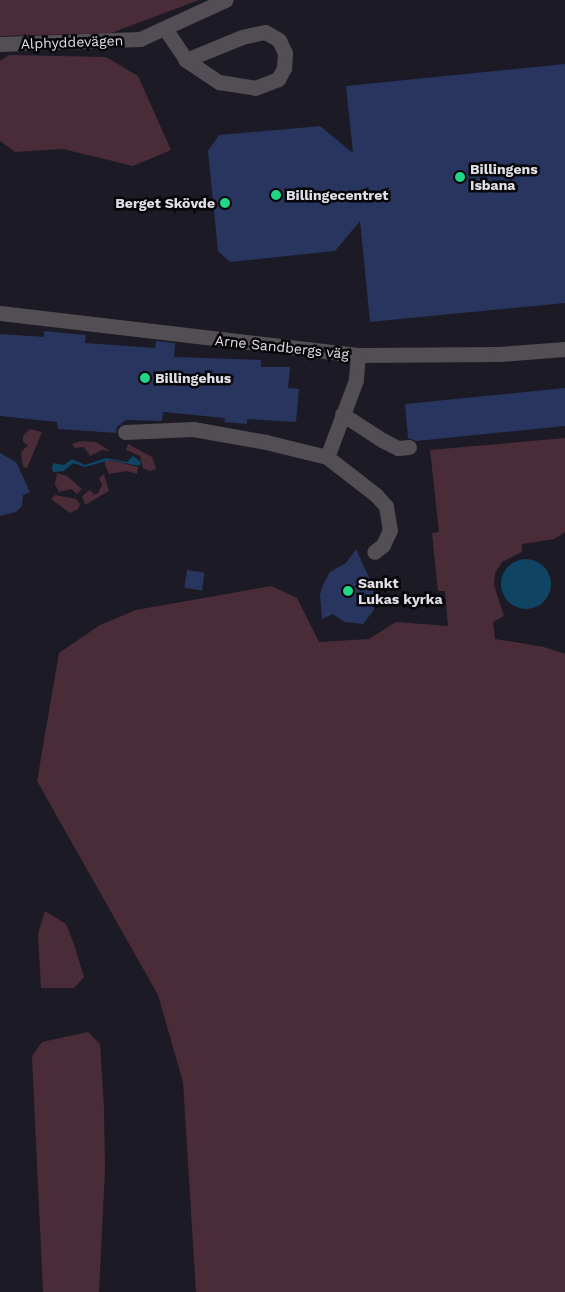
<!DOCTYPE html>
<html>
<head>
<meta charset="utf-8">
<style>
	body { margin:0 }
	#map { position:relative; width:565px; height:1292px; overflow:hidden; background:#1c1a24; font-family:"Work Sans",sans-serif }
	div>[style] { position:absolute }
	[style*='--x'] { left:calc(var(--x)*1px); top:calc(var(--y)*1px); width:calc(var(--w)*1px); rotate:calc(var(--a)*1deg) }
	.green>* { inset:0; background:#4a2c39 }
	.water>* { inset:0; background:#104464 }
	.round { border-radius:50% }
	.building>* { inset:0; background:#28355f; transform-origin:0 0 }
	.minor>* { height:15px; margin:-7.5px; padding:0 7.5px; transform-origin:7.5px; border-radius:7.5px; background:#534e53 }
	.dots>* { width:14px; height:14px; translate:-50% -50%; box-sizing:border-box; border:2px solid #070609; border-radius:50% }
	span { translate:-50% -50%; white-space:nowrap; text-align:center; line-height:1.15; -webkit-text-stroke:5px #070609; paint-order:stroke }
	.street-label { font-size:14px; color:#e0dee6 }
	.poi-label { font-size:14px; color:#e0dee6; font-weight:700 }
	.left { translate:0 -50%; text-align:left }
	.right { translate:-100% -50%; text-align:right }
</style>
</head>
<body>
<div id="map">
	<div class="green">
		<div style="clip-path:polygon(0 0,199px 0,111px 33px,0 36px)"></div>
		<div style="clip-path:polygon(9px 55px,106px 57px,138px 76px,171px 150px,133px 166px,63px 149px,15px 152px,0 141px,0 61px)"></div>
		<div style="clip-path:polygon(30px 429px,42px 432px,27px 468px,23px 467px,21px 452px,28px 445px,23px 442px,23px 436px)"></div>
		<div style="clip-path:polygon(565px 438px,565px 532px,554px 539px,522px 544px,522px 552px,502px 562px,495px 573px,494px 585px,504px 616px,493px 622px,495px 639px,544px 647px,565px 654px,565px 1292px,196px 1292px,183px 1082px,158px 995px,37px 781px,59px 653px,100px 625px,136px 610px,271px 586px,297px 598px,319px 642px,369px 639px,396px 622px,448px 626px,445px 591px,438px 591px,432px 533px,439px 532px,430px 450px)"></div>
		<div style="clip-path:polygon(82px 441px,96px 442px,110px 451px,102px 450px,90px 456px,84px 447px,75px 448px,72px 444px)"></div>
		<div style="clip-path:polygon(128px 444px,152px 457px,156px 469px,150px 471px,143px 468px,140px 456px,126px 450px)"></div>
		<div style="clip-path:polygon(110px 460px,138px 467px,137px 474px,127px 471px,109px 474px,105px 465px,105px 461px)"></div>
		<div style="clip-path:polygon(57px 473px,67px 476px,82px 489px,77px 494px,71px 489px,59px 492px,55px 484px)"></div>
		<div style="clip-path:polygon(104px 474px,109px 491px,85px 505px,82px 496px,90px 490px,94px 494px,90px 496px,98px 493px,102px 485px,99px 478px)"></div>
		<div style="clip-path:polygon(55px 495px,76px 499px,80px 504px,78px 509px,70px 513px,51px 499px)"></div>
		<div style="clip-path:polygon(45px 911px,66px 924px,74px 944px,84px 977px,74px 988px,41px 988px,38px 934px)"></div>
		<div style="clip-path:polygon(88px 1032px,100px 1044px,104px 1109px,105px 1169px,99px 1292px,43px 1292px,32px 1056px,42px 1042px)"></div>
	</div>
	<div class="water">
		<div style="clip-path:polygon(133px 456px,141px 462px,139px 466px,110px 460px,85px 467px,73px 463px,64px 471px,53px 472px,52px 468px,53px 463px,64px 465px,72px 459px,85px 465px,106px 458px,127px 462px)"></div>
		<div class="round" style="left:501px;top:559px;width:50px;height:50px"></div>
	</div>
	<div class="building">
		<div style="clip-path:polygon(565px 64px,565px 303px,370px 322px,360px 221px,335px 251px,230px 262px,218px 251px,208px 151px,219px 135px,320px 126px,353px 153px,346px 86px)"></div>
		<div style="clip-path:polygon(44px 331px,86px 335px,85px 343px,155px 348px,156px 341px,175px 343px,174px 357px,261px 360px,261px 367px,290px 367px,288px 388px,299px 389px,296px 422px,247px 419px,247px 424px,224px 422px,225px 418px,163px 412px,162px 421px,126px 420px,117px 427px,116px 433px,58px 429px,57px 422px,0 416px,0 334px,44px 337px)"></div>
		<div style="clip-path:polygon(565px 388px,565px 426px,416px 441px,408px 438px,405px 404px)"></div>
		<div style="clip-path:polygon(0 453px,16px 462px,30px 492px,23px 495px,22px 506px,16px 512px,0 516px)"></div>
		<div style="clip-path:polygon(356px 549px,376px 593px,374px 610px,363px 624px,344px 622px,333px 614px,322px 619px,320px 595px,323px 585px,330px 572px,346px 563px)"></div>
		<div style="left:187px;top:570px;width:18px;height:18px;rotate:9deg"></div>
	</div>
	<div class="minor">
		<div style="--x:166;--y:30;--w:36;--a:56"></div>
		<div style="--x:186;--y:60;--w:40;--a:34"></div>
		<div style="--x:219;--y:82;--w:36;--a:9"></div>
		<div style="--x:255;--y:88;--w:25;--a:-21"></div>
		<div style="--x:278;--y:79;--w:13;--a:-61"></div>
		<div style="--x:284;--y:68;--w:15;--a:-86"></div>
		<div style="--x:285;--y:53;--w:14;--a:-115"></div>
		<div style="--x:279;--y:40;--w:16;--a:-150"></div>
		<div style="--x:265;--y:32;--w:24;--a:168"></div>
		<div style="--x:242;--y:37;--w:61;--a:157.7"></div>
		<div style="--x:0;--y:44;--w:140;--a:-2"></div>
		<div style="--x:140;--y:39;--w:94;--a:-24.6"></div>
		<div style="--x:0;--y:313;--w:360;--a:6.7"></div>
		<div style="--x:358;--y:355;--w:141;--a:-0.4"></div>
		<div style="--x:499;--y:354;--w:66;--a:-4.3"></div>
		<div style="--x:358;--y:355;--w:25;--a:95"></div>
		<div style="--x:356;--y:380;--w:82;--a:110.6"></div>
		<div style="--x:327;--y:457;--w:62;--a:37.8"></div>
		<div style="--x:376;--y:495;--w:15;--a:48"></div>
		<div style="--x:386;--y:506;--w:24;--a:81"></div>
		<div style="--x:390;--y:530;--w:17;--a:115"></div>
		<div style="--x:383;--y:545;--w:11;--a:142"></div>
		<div style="--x:342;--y:414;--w:48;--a:33"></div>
		<div style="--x:382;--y:440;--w:18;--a:27"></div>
		<div style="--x:398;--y:448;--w:11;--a:-5"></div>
		<div style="--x:125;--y:432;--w:68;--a:-2.5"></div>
		<div style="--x:193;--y:429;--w:74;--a:10.1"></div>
		<div style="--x:266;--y:442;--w:63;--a:13.8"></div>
	</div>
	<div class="dots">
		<div style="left:460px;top:177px;background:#1ed887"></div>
		<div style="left:276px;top:195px;background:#1ed887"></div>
		<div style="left:225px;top:203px;background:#1ed887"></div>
		<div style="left:145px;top:378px;background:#1ed887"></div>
		<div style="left:348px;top:591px;background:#1ed887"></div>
	</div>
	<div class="street-label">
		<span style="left:72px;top:42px;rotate:-2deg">Alphyddevägen</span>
		<span style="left:282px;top:347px;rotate:6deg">Arne Sandbergs väg</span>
	</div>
	<div class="poi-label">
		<span class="left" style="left:470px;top:177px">Billingens<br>Isbana</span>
		<span class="left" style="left:286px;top:195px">Billingecentret</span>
		<span class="right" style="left:215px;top:203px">Berget Skövde</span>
		<span class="left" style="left:155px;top:378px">Billingehus</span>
		<span class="left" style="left:358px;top:591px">Sankt<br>Lukas kyrka</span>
	</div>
</div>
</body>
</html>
